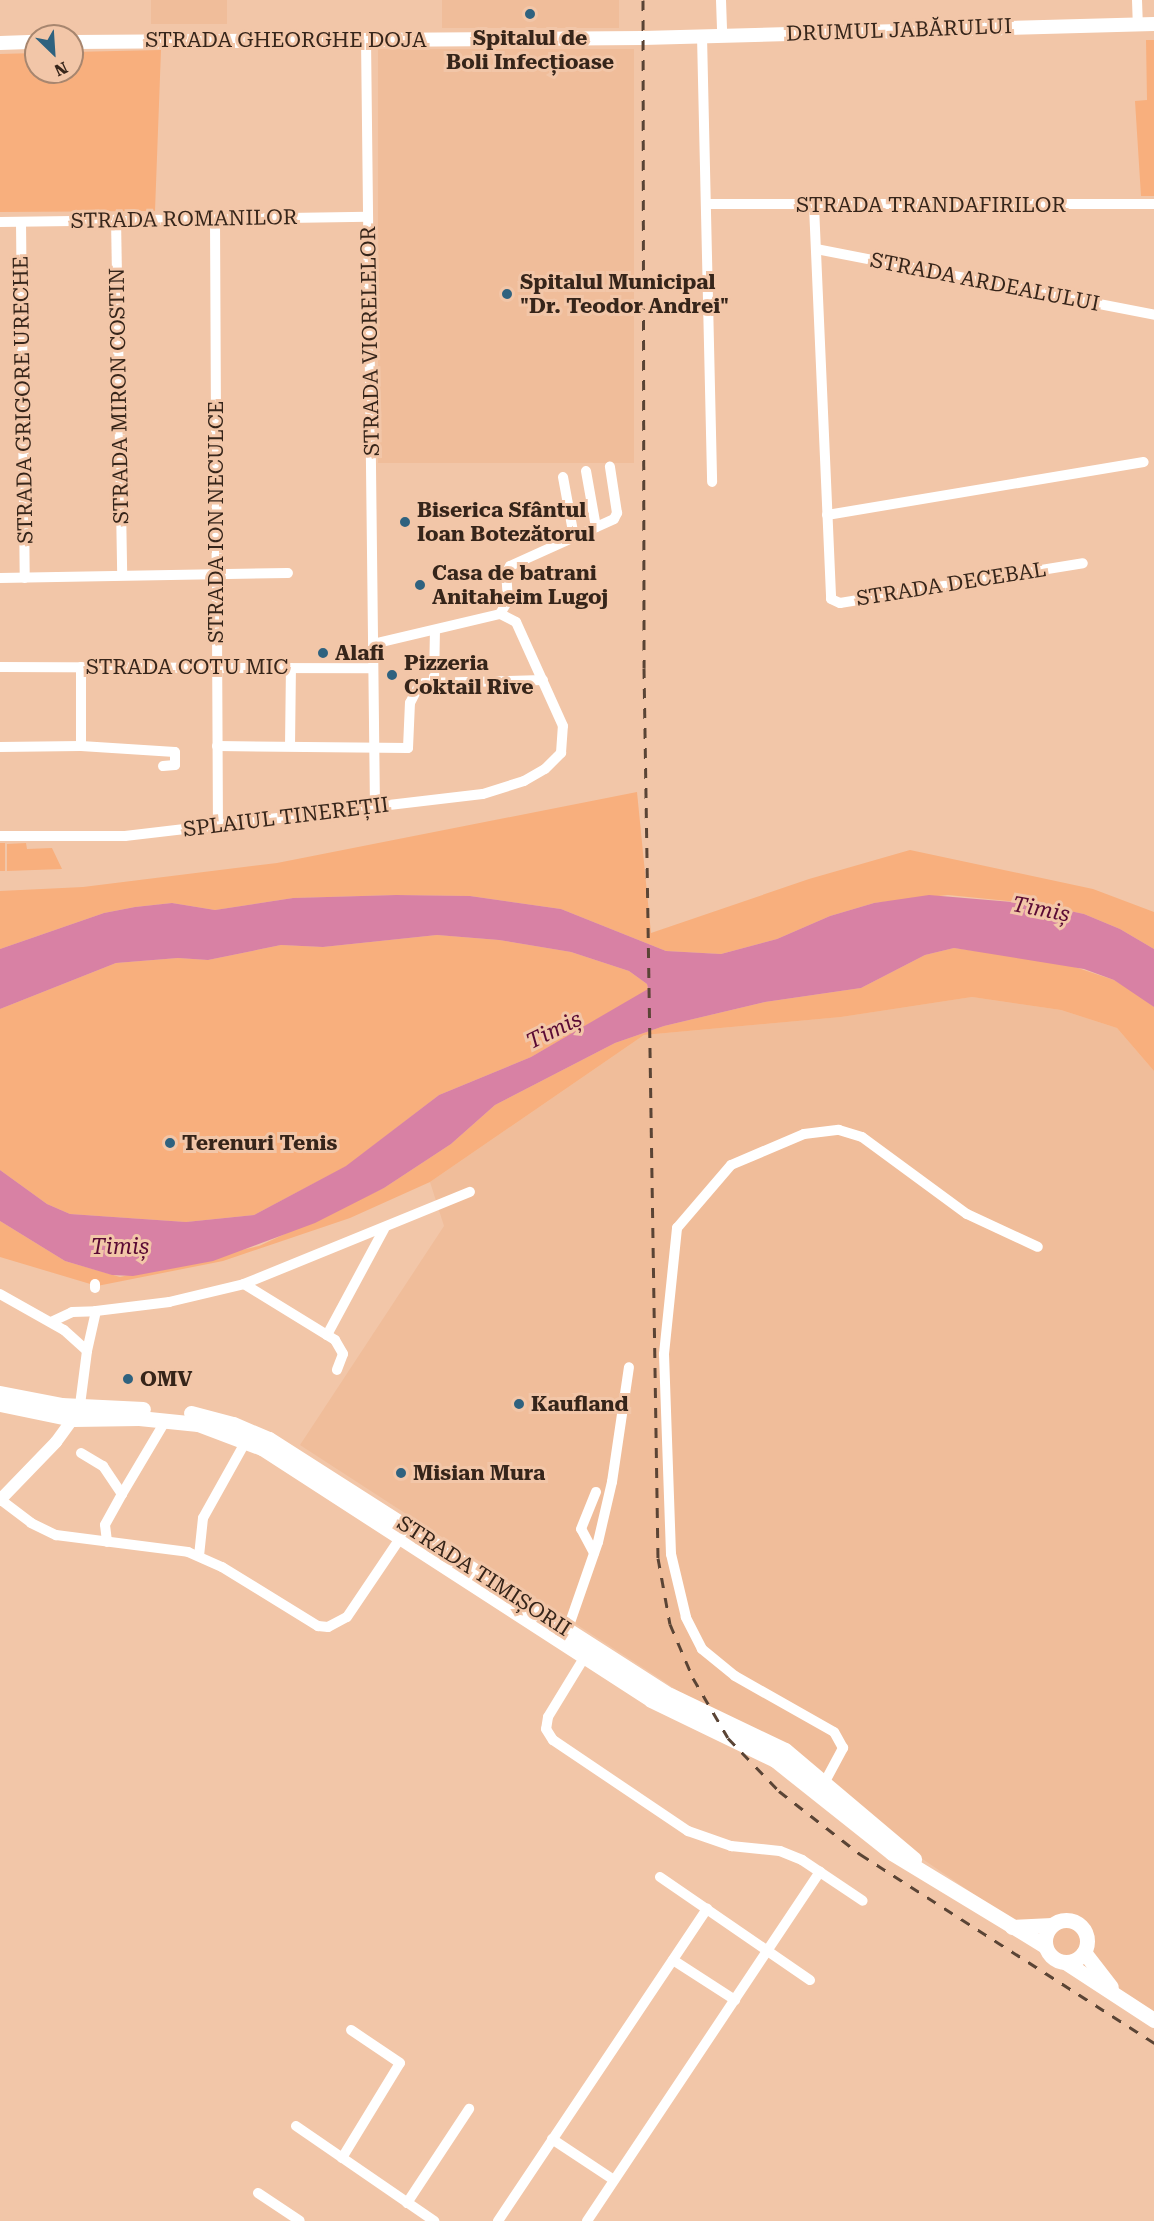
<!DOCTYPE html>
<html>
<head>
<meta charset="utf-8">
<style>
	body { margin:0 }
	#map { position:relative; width:1154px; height:2221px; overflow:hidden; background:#f2c6a8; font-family:"Roboto Serif",serif }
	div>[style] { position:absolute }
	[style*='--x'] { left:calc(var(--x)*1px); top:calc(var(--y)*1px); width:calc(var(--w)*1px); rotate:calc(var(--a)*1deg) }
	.built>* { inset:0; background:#f0bd9a; transform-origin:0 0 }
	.green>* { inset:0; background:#f8af7d; transform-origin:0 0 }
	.water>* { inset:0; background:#d881a4 }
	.minor>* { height:10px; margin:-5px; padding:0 5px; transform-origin:5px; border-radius:5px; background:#fff }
	.tertiary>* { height:12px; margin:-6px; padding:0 6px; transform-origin:6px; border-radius:6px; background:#fff }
	.secondary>* { height:14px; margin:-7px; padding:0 7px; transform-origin:7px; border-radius:7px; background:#fff }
	.primary>* { height:15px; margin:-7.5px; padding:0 7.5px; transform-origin:7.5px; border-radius:7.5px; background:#fff }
	.primary>.ring { margin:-7.5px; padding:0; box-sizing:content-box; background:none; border:15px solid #fff; border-radius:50% }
	.rail>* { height:3px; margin-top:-1.5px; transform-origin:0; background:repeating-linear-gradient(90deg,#5a4435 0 10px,transparent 0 20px) }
	.dots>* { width:16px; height:16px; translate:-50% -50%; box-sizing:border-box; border:3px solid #f2c6a8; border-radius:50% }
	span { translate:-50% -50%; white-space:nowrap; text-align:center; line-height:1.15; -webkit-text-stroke:6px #f2c6a8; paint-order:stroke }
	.street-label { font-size:21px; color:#36251a }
	.poi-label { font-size:21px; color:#36251a; font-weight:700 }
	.left { translate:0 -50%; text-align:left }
	.water-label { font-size:22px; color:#5a0a34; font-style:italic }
	.north { position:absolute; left:24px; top:24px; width:60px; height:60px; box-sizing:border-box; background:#f2c6a8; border:2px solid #a7866f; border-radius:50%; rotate:155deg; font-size:16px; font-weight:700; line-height:24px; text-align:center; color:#36251a }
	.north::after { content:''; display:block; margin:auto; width:21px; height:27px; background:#2f627f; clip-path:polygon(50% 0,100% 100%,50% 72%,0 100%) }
</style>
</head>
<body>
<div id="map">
	<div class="built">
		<div style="left:151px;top:0;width:76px;height:24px"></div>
		<div style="left:442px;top:0;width:177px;height:28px"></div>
		<div style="left:634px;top:49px;width:414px;height:256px;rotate:90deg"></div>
		<div style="clip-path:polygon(972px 997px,1061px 1010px,1117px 1028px,1154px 1071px,1154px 2018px,659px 1678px,300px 1445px,444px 1226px,430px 1182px,644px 1035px,841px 1017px)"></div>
	</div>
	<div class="green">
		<div style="clip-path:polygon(1146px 40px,1154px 40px,1154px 196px,1141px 196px,1135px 101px,1147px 100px)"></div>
		<div style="clip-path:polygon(161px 50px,155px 211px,0 212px,0 54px,36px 53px,36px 72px,72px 72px,72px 52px)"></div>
		<div style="clip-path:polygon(637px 792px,651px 933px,809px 879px,910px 850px,1093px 889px,1154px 912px,1154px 949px,1120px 929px,1084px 914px,1037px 904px,948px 895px,874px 903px,830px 916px,777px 939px,721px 954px,666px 951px,561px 909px,470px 896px,395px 895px,293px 898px,215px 910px,172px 903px,135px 907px,104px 913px,0 949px,0 891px,83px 887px,277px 863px)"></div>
		<div style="left:0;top:843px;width:5px;height:28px"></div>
		<div style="clip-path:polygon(26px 843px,27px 849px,52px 848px,62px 869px,7px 871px,7px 844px)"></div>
		<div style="clip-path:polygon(437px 935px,499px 940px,571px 952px,629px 971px,647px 984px,648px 990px,531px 1057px,439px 1095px,347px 1166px,254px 1215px,186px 1222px,70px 1214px,47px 1204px,0 1170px,0 1009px,116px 963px,178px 958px,208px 960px,281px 945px,323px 947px)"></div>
		<div style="clip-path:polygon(954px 948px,1063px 963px,1114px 980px,1136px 993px,1154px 1007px,1154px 1071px,1117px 1028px,1061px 1010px,972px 997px,841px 1017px,644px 1035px,430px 1182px,350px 1218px,223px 1261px,97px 1286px,0 1257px,0 1221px,65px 1261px,120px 1277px,259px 1246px,384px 1188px,451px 1144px,495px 1105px,615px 1043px,664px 1026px,765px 1002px,861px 988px,925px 955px)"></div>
	</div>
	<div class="water">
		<div style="clip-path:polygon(929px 895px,1037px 904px,1084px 914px,1120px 929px,1154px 949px,1154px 1007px,1114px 980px,1084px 969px,954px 948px,925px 955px,861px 988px,765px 1002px,664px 1026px,615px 1043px,495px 1105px,451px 1144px,384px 1188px,315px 1223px,213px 1261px,133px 1276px,112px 1275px,65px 1261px,0 1221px,0 1170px,47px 1204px,70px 1214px,186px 1222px,254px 1215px,346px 1166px,439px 1095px,531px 1057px,648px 989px,647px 984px,629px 971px,571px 952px,499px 940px,437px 935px,323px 947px,281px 945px,208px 960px,178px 958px,116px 963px,0 1009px,0 949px,104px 913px,135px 907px,172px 903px,215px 910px,293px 898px,396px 895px,470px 896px,561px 909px,666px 951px,721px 954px,777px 939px,830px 916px,874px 903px)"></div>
	</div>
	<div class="minor">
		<div style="--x:721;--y:0;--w:35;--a:88"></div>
		<div style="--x:1137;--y:0;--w:24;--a:88"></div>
		<div style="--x:702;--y:36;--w:446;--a:88.7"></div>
		<div style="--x:366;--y:39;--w:768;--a:89.33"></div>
		<div style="--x:707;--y:204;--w:447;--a:0"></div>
		<div style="--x:814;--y:206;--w:393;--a:87.5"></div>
		<div style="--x:831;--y:599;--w:10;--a:24"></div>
		<div style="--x:840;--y:603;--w:246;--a:-9.3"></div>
		<div style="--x:116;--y:219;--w:355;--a:89"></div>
		<div style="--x:215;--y:219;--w:605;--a:89.72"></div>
		<div style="--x:0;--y:222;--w:368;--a:-0.8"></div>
		<div style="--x:21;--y:222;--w:356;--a:89.4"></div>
		<div style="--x:816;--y:249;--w:344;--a:11"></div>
		<div style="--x:586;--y:471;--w:57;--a:79.9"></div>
		<div style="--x:563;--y:477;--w:61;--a:79.6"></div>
		<div style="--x:827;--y:515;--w:321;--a:-9.5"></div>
		<div style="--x:0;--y:578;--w:288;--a:-1"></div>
		<div style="--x:500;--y:614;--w:16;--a:-60"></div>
		<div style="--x:508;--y:600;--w:27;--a:-94"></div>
		<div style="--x:506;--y:573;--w:8;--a:-60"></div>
		<div style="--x:510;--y:566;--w:114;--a:-24.3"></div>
		<div style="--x:614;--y:519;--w:7;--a:-63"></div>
		<div style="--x:617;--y:513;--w:47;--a:-98.7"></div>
		<div style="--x:0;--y:667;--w:373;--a:0.2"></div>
		<div style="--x:81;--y:667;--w:79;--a:90"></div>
		<div style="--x:434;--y:681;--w:51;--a:-88.9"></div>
		<div style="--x:217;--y:746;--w:191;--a:0.6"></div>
		<div style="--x:408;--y:748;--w:45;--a:-87.5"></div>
		<div style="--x:410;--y:703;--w:18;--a:-63"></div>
		<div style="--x:418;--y:687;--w:7;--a:-34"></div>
		<div style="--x:424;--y:683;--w:119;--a:-1.4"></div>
		<div style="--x:290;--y:746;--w:78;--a:-89.3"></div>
		<div style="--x:0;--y:747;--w:81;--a:-0.7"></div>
		<div style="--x:81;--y:746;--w:94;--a:3.7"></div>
		<div style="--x:175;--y:752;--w:13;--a:90"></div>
		<div style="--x:175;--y:765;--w:12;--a:175"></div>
		<div style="--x:0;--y:836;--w:125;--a:0"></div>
		<div style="--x:125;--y:836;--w:360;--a:-6.7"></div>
		<div style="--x:483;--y:794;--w:43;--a:-17.6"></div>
		<div style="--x:524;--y:781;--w:24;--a:-30"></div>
		<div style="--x:545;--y:769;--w:23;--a:-45"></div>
		<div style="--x:561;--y:753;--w:27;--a:-86"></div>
		<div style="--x:563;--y:726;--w:114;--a:-114.3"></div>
		<div style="--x:516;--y:622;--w:18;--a:-153"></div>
		<div style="--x:500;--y:614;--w:130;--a:166.7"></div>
		<div style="--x:244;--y:1284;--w:107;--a:31.6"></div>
		<div style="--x:335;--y:1340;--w:16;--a:60"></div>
		<div style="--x:343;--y:1354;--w:17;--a:111"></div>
		<div style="--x:95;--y:1288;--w:4;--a:-90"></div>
		<div style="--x:0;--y:1294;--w:73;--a:29.4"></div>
		<div style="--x:64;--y:1330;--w:31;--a:42"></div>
		<div style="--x:87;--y:1351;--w:54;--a:97.4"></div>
		<div style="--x:51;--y:1322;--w:23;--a:-25"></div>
		<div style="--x:72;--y:1312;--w:24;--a:-2"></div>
		<div style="--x:327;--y:1335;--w:120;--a:-61.7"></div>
		<div style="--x:87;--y:1351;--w:41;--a:-77.3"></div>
		<div style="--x:96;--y:1311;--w:74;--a:-7"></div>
		<div style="--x:169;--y:1302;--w:77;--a:-13.5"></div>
		<div style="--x:244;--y:1284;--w:244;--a:-22.2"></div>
		<div style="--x:81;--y:1453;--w:26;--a:31"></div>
		<div style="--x:103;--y:1466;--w:34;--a:56"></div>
		<div style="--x:122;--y:1494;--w:35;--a:119"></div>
		<div style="--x:105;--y:1525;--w:17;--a:83"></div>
		<div style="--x:122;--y:1494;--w:86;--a:-59.3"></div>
		<div style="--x:1;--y:1500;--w:38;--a:37"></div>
		<div style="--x:31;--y:1523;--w:28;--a:26"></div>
		<div style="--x:56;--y:1535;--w:133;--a:7.3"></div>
		<div style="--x:188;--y:1552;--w:37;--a:24"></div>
		<div style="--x:222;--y:1567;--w:113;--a:31.6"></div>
		<div style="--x:318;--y:1626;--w:10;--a:6"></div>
		<div style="--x:328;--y:1627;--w:21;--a:-28"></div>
		<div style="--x:347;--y:1617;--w:97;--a:-56"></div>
		<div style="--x:594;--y:1553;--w:27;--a:-118"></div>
		<div style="--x:581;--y:1529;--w:40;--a:-68"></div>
		<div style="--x:199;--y:1556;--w:38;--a:-84"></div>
		<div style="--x:203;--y:1518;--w:88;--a:-60.8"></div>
		<div style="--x:566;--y:1634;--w:97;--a:-70.8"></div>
		<div style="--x:598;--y:1542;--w:62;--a:-76.9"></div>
		<div style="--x:612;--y:1482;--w:116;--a:-81.6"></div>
		<div style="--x:587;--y:1653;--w:75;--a:121.4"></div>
		<div style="--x:548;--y:1717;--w:12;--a:99"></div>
		<div style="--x:546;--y:1729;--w:13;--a:58"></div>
		<div style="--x:553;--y:1740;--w:163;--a:34"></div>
		<div style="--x:688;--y:1831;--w:46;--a:19.2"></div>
		<div style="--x:731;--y:1846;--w:49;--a:5.8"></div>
		<div style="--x:780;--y:1851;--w:24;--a:22"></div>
		<div style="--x:802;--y:1860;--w:73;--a:33.9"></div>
		<div style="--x:821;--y:1789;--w:47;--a:-61.8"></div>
		<div style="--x:843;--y:1748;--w:18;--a:-119"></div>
		<div style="--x:834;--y:1732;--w:114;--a:-150.5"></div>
		<div style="--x:735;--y:1676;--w:43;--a:-140.7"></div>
		<div style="--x:702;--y:1649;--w:36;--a:-117"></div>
		<div style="--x:686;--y:1617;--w:65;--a:-103.4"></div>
		<div style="--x:671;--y:1554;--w:200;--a:-92"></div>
		<div style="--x:664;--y:1354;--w:127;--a:-84.1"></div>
		<div style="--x:677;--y:1228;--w:83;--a:-49.4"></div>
		<div style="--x:731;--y:1165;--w:79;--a:-23"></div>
		<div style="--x:804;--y:1134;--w:35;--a:-7"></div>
		<div style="--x:839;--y:1130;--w:24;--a:17"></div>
		<div style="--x:862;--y:1137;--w:130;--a:36.3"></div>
		<div style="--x:967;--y:1214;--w:78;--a:24.9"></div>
		<div style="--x:660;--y:1877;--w:182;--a:34.5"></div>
		<div style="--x:673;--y:1960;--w:74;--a:32.8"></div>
		<div style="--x:296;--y:2126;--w:168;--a:34.5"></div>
		<div style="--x:552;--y:2139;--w:74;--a:33.5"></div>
		<div style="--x:342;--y:2158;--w:111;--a:-58.6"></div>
		<div style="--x:400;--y:2063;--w:59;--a:-146"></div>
		<div style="--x:258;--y:2193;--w:50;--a:33.7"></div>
		<div style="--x:407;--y:2203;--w:113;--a:-56.6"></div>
		<div style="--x:498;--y:2221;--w:376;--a:-56.2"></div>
		<div style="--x:587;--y:2221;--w:420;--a:-56.3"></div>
	</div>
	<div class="tertiary">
		<div style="--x:0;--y:1500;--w:81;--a:-46"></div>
		<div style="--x:56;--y:1442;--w:34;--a:-54"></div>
	</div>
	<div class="secondary">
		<div style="--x:72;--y:42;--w:571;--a:-0.4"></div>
		<div style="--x:643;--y:38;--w:511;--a:-1.57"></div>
		<div style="--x:0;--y:43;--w:36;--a:-2"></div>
	</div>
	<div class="primary">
		<div style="--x:0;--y:1393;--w:62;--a:11.1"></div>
		<div style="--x:61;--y:1405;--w:82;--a:2.8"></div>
		<div style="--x:0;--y:1404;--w:75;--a:11.6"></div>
		<div style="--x:73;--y:1419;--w:66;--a:-0.9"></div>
		<div style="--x:139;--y:1418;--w:59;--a:5.8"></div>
		<div style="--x:198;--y:1424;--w:68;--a:20.6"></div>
		<div style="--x:262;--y:1448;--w:463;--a:32.9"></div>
		<div style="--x:651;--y:1700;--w:138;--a:25.8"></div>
		<div style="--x:775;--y:1760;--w:149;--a:38.5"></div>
		<div style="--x:892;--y:1853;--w:179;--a:31.3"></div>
		<div style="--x:191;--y:1413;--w:43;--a:14.7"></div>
		<div style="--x:233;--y:1424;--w:39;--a:23"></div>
		<div style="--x:269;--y:1439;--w:476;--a:32.6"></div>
		<div style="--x:670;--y:1695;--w:127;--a:25.6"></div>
		<div style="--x:785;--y:1750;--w:169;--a:40.2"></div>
		<div class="ring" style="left:1045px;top:1920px;width:27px;height:27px"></div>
		<div style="--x:1012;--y:1927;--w:40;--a:-2.9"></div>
		<div style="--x:1084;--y:1952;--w:44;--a:52.4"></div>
		<div style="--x:1065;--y:1962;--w:106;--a:33.1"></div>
	</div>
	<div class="rail">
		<div style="--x:643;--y:0;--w:668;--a:89.91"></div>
		<div style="--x:644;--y:668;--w:890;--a:89.1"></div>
		<div style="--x:658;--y:1558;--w:67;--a:79.7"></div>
		<div style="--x:670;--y:1624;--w:59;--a:66.9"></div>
		<div style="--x:693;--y:1678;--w:69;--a:59.7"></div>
		<div style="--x:728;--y:1738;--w:74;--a:46.1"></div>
		<div style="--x:779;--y:1791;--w:103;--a:37.9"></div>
		<div style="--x:860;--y:1854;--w:350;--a:32.7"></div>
	</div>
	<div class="dots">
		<div style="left:530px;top:14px;background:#2f627f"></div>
		<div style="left:507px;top:294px;background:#2f627f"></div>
		<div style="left:405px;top:522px;background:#2f627f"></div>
		<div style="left:420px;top:585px;background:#2f627f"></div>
		<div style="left:323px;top:653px;background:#2f627f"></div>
		<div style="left:392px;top:675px;background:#2f627f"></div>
		<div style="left:170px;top:1143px;background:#2f627f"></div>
		<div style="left:128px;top:1379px;background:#2f627f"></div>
		<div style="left:519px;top:1404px;background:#2f627f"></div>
		<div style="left:401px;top:1473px;background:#2f627f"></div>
	</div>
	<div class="street-label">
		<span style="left:899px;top:30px;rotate:-2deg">DRUMUL JABĂRULUI</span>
		<span style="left:286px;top:40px">STRADA GHEORGHE DOJA</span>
		<span style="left:931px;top:205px">STRADA TRANDAFIRILOR</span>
		<span style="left:184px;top:219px;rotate:-1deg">STRADA ROMANILOR</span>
		<span style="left:985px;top:282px;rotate:11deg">STRADA ARDEALULUI</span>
		<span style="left:370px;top:341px;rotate:-91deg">STRADA VIORELELOR</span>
		<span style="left:119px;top:396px;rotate:-91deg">STRADA MIRON COSTIN</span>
		<span style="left:23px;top:400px;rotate:-91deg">STRADA GRIGORE URECHE</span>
		<span style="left:216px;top:522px;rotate:-90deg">STRADA ION NECULCE</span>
		<span style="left:951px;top:584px;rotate:-9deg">STRADA DECEBAL</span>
		<span style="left:187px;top:667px">STRADA COTU MIC</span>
		<span style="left:286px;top:817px;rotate:-7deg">SPLAIUL TINEREȚII</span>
		<span style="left:484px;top:1576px;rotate:33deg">STRADA TIMIȘORII</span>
	</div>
	<div class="poi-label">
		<span style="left:530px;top:50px">Spitalul de<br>Boli Infecțioase</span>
		<span class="left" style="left:520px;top:294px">Spitalul Municipal<br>"Dr. Teodor Andrei"</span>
		<span class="left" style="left:417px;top:522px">Biserica Sfântul<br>Ioan Botezătorul</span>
		<span class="left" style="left:432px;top:585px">Casa de batrani<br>Anitaheim Lugoj</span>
		<span class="left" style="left:335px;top:653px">Alafi</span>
		<span class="left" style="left:404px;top:675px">Pizzeria<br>Coktail Rive</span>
		<span class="left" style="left:182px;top:1143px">Terenuri Tenis</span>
		<span class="left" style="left:140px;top:1379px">OMV</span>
		<span class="left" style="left:531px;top:1404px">Kaufland</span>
		<span class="left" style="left:413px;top:1473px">Misian Mura</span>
	</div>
	<div class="water-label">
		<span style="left:1041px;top:909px;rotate:11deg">Timiș</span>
		<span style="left:554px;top:1030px;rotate:-26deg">Timiș</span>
		<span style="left:120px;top:1247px">Timiș</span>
	</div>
	<div class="north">N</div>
</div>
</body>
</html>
